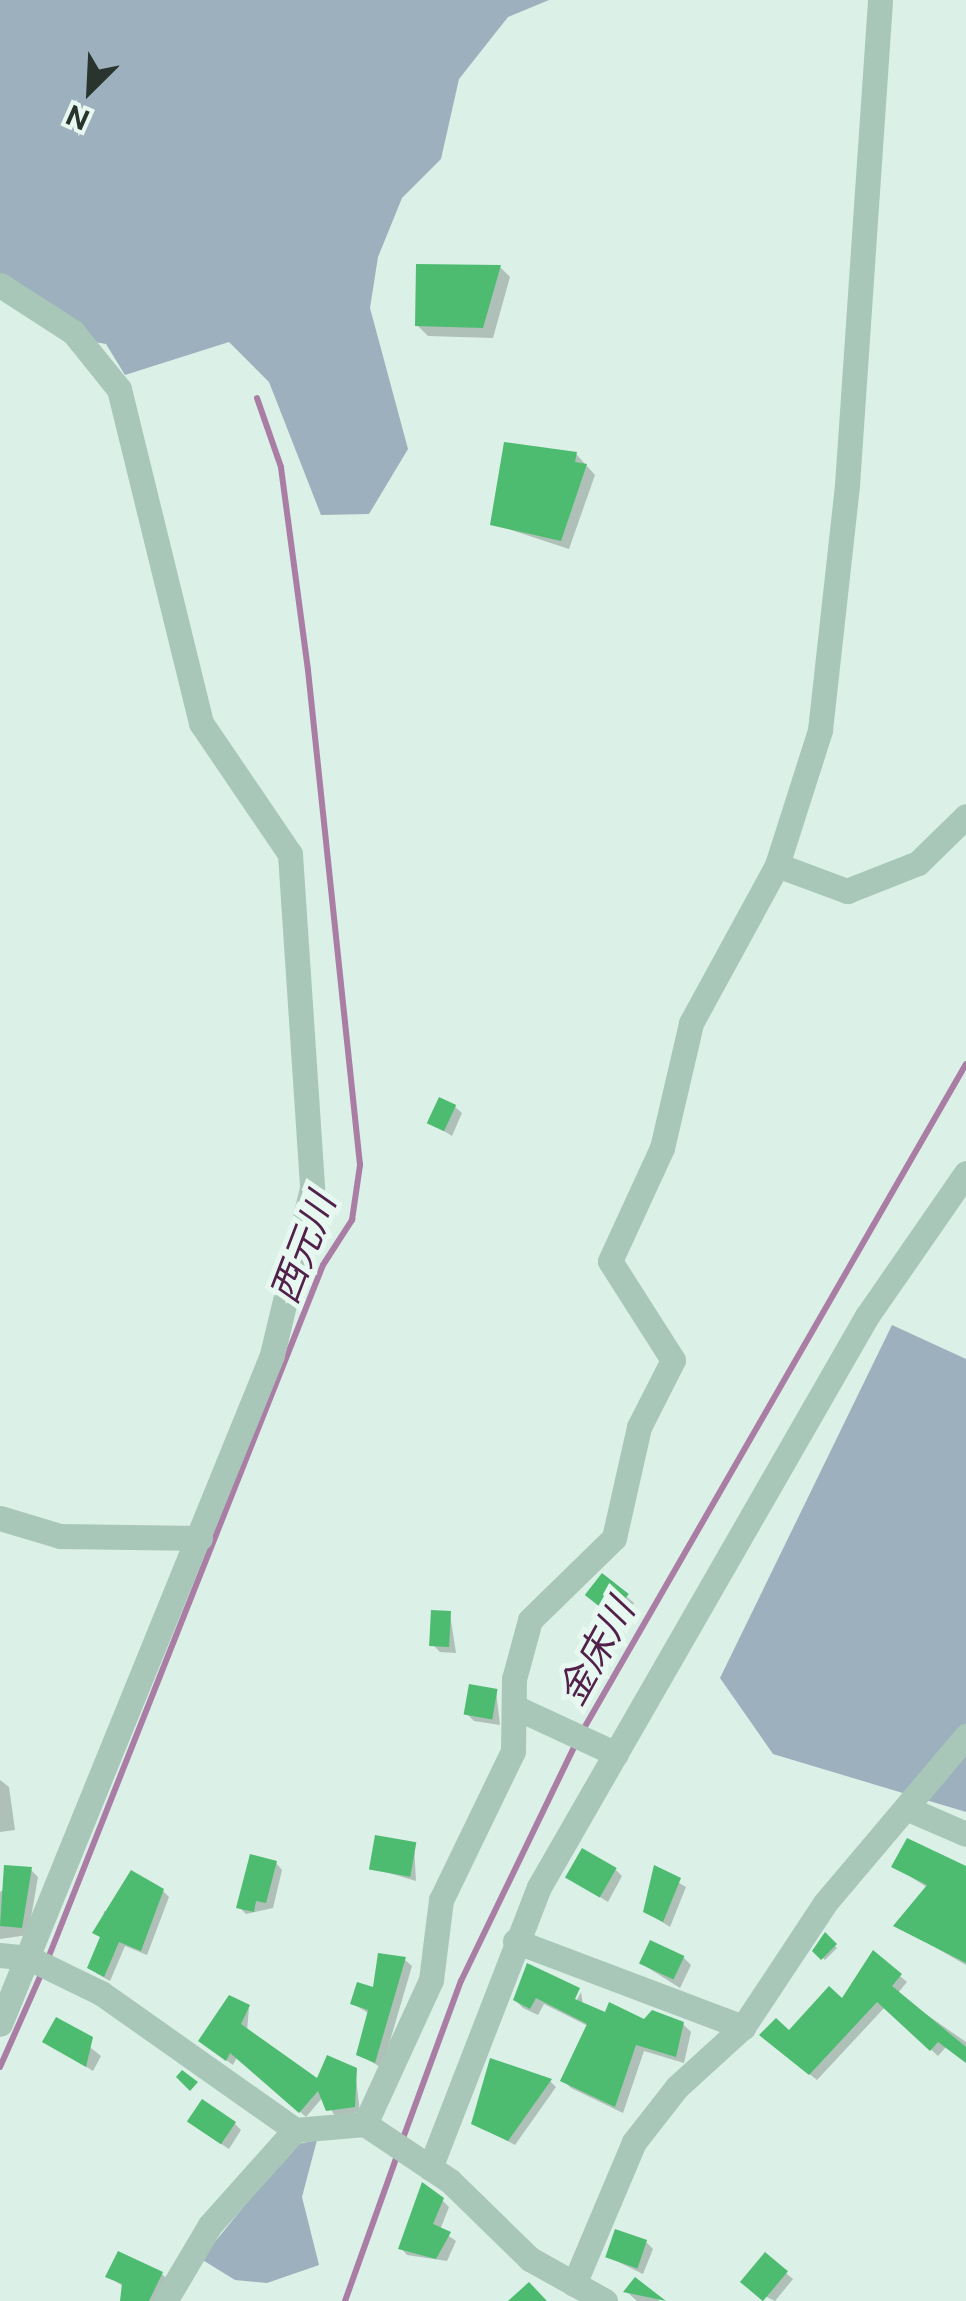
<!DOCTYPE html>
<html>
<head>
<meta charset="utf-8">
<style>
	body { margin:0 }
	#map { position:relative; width:966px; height:2301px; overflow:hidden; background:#dbf0e7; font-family:"Public Sans","Noto Sans JP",sans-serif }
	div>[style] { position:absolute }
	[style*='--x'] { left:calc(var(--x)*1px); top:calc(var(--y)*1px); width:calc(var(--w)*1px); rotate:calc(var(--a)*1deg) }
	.green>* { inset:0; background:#9db0bd }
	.shadow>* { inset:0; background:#0003 }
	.stream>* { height:6px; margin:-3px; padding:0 3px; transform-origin:3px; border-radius:3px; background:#aa7da5 }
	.building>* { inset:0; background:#4dbc70; transform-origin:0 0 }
	.street>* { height:25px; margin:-12.5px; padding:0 12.5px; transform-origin:12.5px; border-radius:12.5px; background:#a8c7b8 }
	span { translate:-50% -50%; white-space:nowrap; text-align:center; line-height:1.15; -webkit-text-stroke:10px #e7f8f1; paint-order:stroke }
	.water-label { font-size:38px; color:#52214b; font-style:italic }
	.north { position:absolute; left:40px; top:40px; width:100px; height:100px; -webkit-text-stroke:8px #e7f8f1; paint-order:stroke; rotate:204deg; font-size:28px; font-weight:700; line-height:40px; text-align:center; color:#28342d }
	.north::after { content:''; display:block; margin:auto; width:35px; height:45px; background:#28342d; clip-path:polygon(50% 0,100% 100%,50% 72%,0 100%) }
</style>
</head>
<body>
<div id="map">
	<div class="green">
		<div style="clip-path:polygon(0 0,549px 0,508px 17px,459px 79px,441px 159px,402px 198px,378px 257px,370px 308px,408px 449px,369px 514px,321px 515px,269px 382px,229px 342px,125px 375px,106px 344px,89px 341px,0 276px)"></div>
		<div style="clip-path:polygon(892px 1325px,966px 1359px,966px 1812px,773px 1754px,720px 1678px)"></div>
		<div style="clip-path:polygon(317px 2140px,302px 2197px,319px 2265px,267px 2283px,235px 2280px,201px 2259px,294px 2145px)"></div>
	</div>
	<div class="shadow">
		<div style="clip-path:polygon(500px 267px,510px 277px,493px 338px,428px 336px,417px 325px)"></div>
		<div style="clip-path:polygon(576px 454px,595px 475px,569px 549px,493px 524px)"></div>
		<div style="clip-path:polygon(455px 1107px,462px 1113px,452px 1136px,431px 1123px)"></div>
		<div style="clip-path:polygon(602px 1576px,634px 1603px,620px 1621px,592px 1598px)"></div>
		<div style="clip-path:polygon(450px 1614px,456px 1653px,440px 1652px,433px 1645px)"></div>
		<div style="clip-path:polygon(496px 1691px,500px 1725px,474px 1721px,467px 1714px)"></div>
		<div style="clip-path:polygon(0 1780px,9px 1787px,15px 1830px,0 1832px)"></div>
		<div style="clip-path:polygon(414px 1844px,416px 1881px,372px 1868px)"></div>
		<div style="clip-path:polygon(276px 1863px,282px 1870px,273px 1908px,246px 1914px,239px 1907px)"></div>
		<div style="clip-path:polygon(894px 1866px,966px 1869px,966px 1965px,896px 1925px,928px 1888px)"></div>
		<div style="clip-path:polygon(655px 1869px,686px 1887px,670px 1927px,646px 1912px)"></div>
		<div style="clip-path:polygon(31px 1870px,38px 1877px,28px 1935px,0 1939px,0 1892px)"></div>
		<div style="clip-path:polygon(616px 1870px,622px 1876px,608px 1902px,569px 1878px)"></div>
		<div style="clip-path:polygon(163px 1891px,169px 1897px,147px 1955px,125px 1946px,110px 1981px,96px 1973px,104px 1911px,114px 1915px)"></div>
		<div style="clip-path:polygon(826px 1936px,837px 1948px,825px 1960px,816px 1951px)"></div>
		<div style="clip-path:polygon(684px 1958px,691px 1965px,680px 1988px,642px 1964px)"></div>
		<div style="clip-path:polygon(405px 1960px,412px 1966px,382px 2068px,358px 2054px,370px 2014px,353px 2004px)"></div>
		<div style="clip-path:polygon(528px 1966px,571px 2011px,581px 1992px,583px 2005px,606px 2015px,683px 2024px,691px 2032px,684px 2063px,644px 2051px,623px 2113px,571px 2088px,563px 2080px,588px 2026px,544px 2004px,538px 2015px,523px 2008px,515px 2000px)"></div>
		<div style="clip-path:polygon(900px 1976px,907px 1982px,897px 1994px,966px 2042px,966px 2062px,946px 2047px,938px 2056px,885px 2007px,817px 2080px,769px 2042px)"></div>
		<div style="clip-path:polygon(249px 2007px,247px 2031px,318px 2082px,355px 2070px,360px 2112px,335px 2116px,323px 2097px,306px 2117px,237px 2057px,233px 2065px,208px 2047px)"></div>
		<div style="clip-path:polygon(57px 2021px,101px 2056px,93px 2071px,46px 2042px)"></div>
		<div style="clip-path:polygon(550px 2081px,556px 2087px,515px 2145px,474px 2123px)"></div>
		<div style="clip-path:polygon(234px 2123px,241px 2130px,229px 2149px,197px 2128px)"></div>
		<div style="clip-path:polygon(442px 2200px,449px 2207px,440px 2230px,456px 2241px,447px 2261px,407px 2255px,401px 2248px)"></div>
		<div style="clip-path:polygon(646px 2242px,653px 2249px,643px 2274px,606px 2256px)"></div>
		<div style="clip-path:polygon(786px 2273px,793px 2279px,775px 2301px,750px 2289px)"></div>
		<div style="clip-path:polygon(162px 2274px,168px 2280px,154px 2301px,123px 2301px,124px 2287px,108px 2276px)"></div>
		<div style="clip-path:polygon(627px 2292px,655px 2296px,660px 2301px,637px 2301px)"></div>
	</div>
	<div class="stream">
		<div style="--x:583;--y:1730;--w:768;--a:-60.1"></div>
		<div style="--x:47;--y:1961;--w:749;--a:-68.37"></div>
		<div style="--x:323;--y:1265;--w:54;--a:-57.2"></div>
		<div style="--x:352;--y:1220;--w:56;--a:-81.7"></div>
		<div style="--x:360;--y:1165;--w:498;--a:-96"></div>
		<div style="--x:308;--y:670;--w:205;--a:-97.6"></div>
		<div style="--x:281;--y:467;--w:73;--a:-109.2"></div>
		<div style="--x:0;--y:2067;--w:104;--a:-66.1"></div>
		<div style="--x:402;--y:2141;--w:171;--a:-69.8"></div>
		<div style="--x:461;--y:1981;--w:267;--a:-64.2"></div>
		<div style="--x:345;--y:2301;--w:157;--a:-70.3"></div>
	</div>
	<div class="building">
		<div style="clip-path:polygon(416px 264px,501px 265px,483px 328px,415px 326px)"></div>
		<div style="clip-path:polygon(504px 442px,577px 452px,575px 462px,587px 464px,561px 541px,490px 525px)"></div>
		<div style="left:439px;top:1097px;width:19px;height:29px;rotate:25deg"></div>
		<div style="left:602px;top:1573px;width:34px;height:28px;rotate:38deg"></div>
		<div style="left:431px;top:1610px;width:20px;height:36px;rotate:3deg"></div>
		<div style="left:469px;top:1684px;width:29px;height:31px;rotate:10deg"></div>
		<div style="left:375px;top:1835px;width:42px;height:35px;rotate:10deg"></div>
		<div style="clip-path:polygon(907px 1838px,966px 1866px,966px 1963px,893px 1926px,927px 1885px,891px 1867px)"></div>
		<div style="left:582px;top:1848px;width:40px;height:34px;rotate:30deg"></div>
		<div style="clip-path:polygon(250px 1854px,277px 1861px,266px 1903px,256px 1901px,254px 1912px,236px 1908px)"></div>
		<div style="clip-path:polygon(4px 1865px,32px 1867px,22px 1928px,0 1926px)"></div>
		<div style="clip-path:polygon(654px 1865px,681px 1878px,663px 1922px,643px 1912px)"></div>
		<div style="clip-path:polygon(131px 1870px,164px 1889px,141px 1951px,119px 1942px,104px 1977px,87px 1968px,100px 1937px,92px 1933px)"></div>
		<div style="clip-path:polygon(825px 1932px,837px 1944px,821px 1960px,812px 1951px)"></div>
		<div style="left:650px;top:1940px;width:38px;height:26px;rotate:25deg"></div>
		<div style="clip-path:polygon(873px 1950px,902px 1974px,892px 1986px,966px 2047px,966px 2063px,938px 2042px,930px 2051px,877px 2002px,809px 2075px,759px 2035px,776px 2018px,789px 2030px,829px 1986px,842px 1998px)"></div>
		<div style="clip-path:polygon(378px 1953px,406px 1957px,375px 2063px,356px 2055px,368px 2010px,350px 2004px,357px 1982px,373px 1987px)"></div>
		<div style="clip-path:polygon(527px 1963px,580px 1988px,575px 1999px,605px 2012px,609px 2002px,644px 2019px,652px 2010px,684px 2022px,676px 2057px,636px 2045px,615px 2107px,560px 2081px,587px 2024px,536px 1998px,530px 2009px,513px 2000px)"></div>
		<div style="clip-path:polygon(229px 1995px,250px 2005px,241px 2024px,317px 2078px,327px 2055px,357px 2068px,355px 2107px,326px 2111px,318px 2091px,299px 2113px,230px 2053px,226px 2061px,198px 2041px)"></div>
		<div style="clip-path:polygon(56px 2017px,93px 2037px,86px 2067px,42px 2042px)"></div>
		<div style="clip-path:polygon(490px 2058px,552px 2079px,508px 2141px,471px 2124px)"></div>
		<div style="clip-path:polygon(182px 2070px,198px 2082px,190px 2091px,176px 2077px)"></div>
		<div style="left:202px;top:2099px;width:41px;height:27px;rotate:34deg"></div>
		<div style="clip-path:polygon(422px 2182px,444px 2198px,433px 2224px,451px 2232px,436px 2259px,398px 2249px)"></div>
		<div style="left:615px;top:2229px;width:34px;height:30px;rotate:19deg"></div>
		<div style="clip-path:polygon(118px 2251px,163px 2272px,149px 2301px,120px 2301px,122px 2284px,105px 2277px)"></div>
		<div style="left:765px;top:2252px;width:30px;height:39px;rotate:40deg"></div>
		<div style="clip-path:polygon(635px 2277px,666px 2301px,623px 2292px)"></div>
		<div style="clip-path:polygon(529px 2282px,547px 2301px,508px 2301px)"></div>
	</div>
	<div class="street">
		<div style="--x:0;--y:285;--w:87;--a:32.8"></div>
		<div style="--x:73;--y:332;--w:73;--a:51.1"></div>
		<div style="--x:119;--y:389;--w:344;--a:76.2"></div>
		<div style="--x:201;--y:723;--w:158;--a:55.8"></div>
		<div style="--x:290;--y:854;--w:335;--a:86.2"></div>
		<div style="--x:312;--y:1188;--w:172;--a:103.5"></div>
		<div style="--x:272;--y:1355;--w:722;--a:112.13"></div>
		<div style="--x:777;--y:865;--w:75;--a:20.4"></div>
		<div style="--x:847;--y:891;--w:76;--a:-21.5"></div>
		<div style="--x:918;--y:863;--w:67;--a:-44.4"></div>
		<div style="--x:0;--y:1518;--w:63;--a:16.7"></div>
		<div style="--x:60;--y:1536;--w:140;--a:0.8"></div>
		<div style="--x:517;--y:1708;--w:109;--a:24.9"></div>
		<div style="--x:906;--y:1808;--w:65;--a:23.4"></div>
		<div style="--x:515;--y:1941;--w:244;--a:20.7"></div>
		<div style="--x:0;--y:1955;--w:29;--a:6"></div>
		<div style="--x:29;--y:1958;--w:80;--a:25.9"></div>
		<div style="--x:101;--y:1993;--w:237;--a:35.2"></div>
		<div style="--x:365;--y:2124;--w:158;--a:-65.4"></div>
		<div style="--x:431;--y:1980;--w:81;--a:-82.9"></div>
		<div style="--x:441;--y:1900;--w:165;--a:-64.2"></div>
		<div style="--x:513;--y:1751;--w:72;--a:-89.2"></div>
		<div style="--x:514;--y:1679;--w:61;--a:-74.8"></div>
		<div style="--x:530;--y:1620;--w:117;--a:-44.3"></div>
		<div style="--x:614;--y:1538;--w:114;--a:-77.3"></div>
		<div style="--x:639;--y:1427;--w:75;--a:-63.1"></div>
		<div style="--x:673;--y:1360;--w:117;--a:-122.5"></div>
		<div style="--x:610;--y:1261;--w:124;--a:-65.3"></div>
		<div style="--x:662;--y:1148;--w:128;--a:-76.9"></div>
		<div style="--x:691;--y:1023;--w:180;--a:-61.4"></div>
		<div style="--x:777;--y:865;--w:142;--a:-72.3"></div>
		<div style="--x:820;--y:730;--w:246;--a:-83.7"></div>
		<div style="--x:847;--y:485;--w:486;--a:-86.1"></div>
		<div style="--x:430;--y:2168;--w:301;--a:-68.8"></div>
		<div style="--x:539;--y:1887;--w:659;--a:-60.13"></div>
		<div style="--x:867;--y:1316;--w:174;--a:-55.3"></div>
		<div style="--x:574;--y:2284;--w:154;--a:-67.1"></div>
		<div style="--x:634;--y:2142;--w:70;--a:-52"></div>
		<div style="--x:677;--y:2087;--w:89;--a:-42.3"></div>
		<div style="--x:743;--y:2027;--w:149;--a:-56.5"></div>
		<div style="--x:825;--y:1903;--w:219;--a:-49.8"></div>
		<div style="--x:165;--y:2301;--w:88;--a:-59.4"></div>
		<div style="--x:210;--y:2225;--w:127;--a:-48.2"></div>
		<div style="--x:295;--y:2130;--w:70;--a:-4.9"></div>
		<div style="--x:365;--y:2124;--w:102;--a:33.8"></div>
		<div style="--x:450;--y:2181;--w:112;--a:44.3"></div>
		<div style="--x:530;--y:2259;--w:86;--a:29.2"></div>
	</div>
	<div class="water-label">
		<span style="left:303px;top:1248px;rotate:-69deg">西元川</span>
		<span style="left:596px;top:1652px;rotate:-61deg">金床川</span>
	</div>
	<div class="north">N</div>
</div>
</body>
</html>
